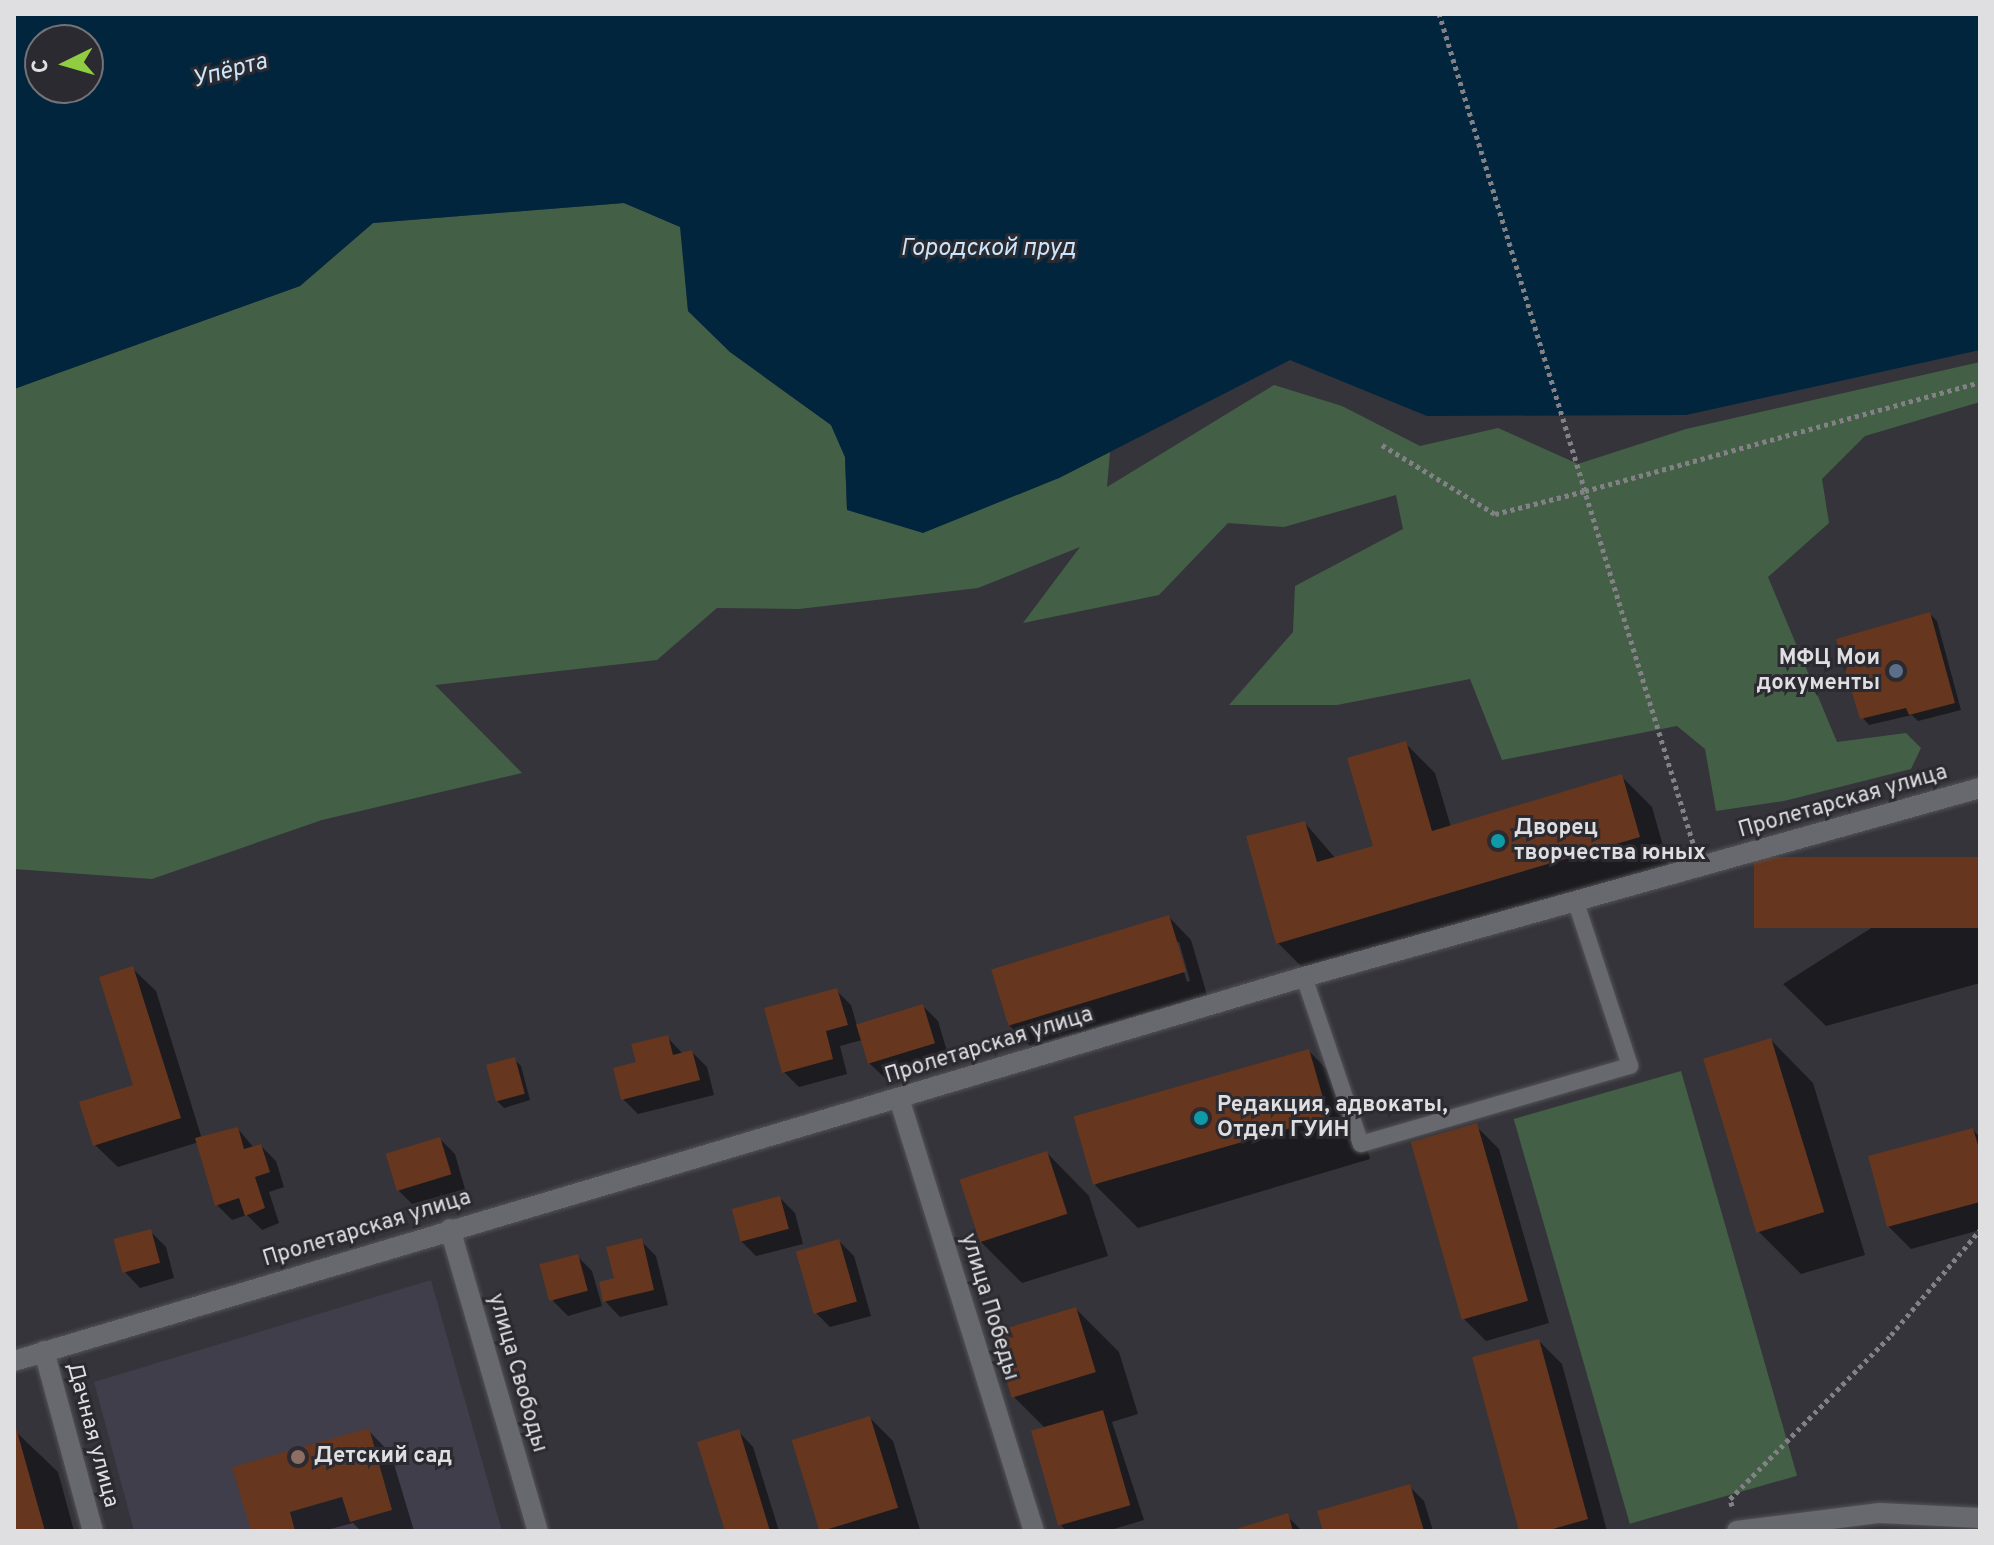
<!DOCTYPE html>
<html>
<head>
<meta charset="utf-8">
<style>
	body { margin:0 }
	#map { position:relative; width:1994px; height:1545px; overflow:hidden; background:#35343a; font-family:Overpass,sans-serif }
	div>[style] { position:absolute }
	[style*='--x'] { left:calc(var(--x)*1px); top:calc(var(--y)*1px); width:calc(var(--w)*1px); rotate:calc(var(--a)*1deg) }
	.built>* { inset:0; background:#3f3e4a }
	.green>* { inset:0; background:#436046; transform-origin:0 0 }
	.water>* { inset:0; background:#00253d }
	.shadow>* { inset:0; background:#0007 }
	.building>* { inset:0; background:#66361e; transform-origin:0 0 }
	.path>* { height:5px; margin-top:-2.5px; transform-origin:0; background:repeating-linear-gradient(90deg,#828186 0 4px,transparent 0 8px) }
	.roads { filter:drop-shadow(0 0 2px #535357) drop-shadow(0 0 2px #535357) }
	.service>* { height:16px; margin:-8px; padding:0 8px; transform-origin:8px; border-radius:8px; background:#68686f }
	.minor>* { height:20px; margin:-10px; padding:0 10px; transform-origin:10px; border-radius:10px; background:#68686f }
	.secondary>* { height:20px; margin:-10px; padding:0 10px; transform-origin:10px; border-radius:10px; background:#68686f }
	.dots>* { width:22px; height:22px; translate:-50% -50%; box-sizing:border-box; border:4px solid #2b2a30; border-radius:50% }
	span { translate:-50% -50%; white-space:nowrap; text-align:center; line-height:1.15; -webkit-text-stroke:6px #2b2a30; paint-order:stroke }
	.poi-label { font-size:22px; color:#dfdfe2; font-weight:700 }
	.right { translate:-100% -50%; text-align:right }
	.left { translate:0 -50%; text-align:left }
	.street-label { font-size:22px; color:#dfdfe2 }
	.water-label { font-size:24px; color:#cae6fd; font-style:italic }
	.frame { position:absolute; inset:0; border:16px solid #dfdfe2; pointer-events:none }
	.north { position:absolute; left:24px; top:24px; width:80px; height:80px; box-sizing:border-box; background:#2b2a30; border:2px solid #737277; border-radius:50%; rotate:265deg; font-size:22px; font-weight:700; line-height:32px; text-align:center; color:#dfdfe2 }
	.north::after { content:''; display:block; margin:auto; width:28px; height:36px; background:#90cd41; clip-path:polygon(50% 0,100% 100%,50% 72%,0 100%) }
</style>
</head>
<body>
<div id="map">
	<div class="built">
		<div style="clip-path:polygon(431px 1280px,502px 1531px,134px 1531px,94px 1382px)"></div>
	</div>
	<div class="green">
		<div style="clip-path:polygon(624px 203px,681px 227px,688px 311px,730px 352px,831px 425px,845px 457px,847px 510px,1059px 478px,1110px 452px,1107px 487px,1274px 385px,1342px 406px,1420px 446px,1498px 428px,1578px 464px,1686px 429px,1980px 362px,1980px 402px,1865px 436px,1822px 479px,1829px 523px,1768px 577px,1837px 742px,1906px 733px,1921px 748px,1911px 769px,1784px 801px,1716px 811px,1705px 749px,1677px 726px,1502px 760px,1470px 679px,1337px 705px,1229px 705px,1293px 632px,1295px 586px,1403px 529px,1396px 495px,1284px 527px,1228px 523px,1159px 595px,1023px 623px,1080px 547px,978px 588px,799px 609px,717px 608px,657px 660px,435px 685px,522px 773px,322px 820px,152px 879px,14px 869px,14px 389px,300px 286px,373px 223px)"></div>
		<div style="left:1681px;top:1071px;width:421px;height:174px;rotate:74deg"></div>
	</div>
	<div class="water">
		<div style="clip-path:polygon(evenodd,14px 14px,1980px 14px,1980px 350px,1686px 415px,1427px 416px,1290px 360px,1059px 478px,923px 533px,847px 510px,845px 457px,831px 425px,730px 352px,688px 311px,680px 227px,624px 203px,373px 223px,300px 286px,14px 389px,14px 14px,40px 40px,88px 40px,88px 88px,40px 88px,40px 40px)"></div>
	</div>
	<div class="shadow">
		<div style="clip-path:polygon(1930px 614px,1937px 621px,1961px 710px,1918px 721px,1912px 715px,1869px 725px,1862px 717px)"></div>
		<div style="clip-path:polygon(1405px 743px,1435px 773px,1451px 827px,1622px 777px,1652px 807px,1669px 867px,1308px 973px,1278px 943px,1305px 823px,1336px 859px,1376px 847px)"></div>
		<div style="clip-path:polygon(1980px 859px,1980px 983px,1826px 1026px,1783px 984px)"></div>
		<div style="clip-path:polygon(evenodd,1169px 917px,1191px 940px,1207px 995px,1030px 1046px,1007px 1023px,1169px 917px,1175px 942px,1179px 942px,1190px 981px,1187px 982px,1175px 942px)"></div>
		<div style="clip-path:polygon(133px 969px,156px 991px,202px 1139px,238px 1129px,254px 1148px,261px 1146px,276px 1161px,284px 1187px,269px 1192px,279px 1223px,262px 1230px,247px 1215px,232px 1220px,217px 1205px,199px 1142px,118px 1167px,95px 1145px,136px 1086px)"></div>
		<div style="clip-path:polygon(836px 990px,851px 1005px,857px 1026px,923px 1006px,938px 1021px,949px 1058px,885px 1078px,869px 1063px,862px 1040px,840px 1046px,847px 1074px,799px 1087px,784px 1072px)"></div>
		<div style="clip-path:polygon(667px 1037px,683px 1054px,692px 1052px,707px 1067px,714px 1095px,638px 1114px,623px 1099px,638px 1064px)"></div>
		<div style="clip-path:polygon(1771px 1040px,1813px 1083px,1865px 1255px,1801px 1274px,1758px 1231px)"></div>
		<div style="clip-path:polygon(1309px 1051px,1351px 1094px,1370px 1159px,1138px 1228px,1095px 1185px)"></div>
		<div style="clip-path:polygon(514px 1059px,521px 1066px,530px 1100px,504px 1108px,497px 1101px)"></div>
		<div style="clip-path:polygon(1476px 1126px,1499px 1149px,1549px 1323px,1486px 1341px,1463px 1318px)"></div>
		<div style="clip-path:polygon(1973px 1130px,1980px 1137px,1980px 1230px,1911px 1249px,1888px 1226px)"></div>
		<div style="clip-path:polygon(440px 1139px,455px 1154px,465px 1189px,412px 1204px,397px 1189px)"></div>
		<div style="clip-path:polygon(1047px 1153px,1089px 1196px,1108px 1256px,1022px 1283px,979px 1240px)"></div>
		<div style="clip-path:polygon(780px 1198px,795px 1213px,803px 1244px,756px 1256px,741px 1241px)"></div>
		<div style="clip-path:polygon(150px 1231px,166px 1247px,174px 1278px,140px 1288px,125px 1272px)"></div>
		<div style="clip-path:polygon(641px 1241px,656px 1256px,668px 1305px,620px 1317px,605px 1301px)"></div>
		<div style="clip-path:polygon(839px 1241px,854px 1256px,871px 1316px,830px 1327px,815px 1312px)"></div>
		<div style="clip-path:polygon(577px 1256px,592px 1271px,602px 1306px,568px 1316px,553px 1301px)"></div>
		<div style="clip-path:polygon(1076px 1309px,1119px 1352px,1138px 1414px,1112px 1422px,1144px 1520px,1107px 1531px,1066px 1531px,1061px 1525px,1046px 1429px,1014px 1397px)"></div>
		<div style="clip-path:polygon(1539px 1341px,1562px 1364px,1607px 1531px,1521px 1531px)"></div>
		<div style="clip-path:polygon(870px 1418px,893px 1441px,920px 1530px,822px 1530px)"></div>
		<div style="clip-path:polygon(14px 1430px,58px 1472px,74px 1531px,14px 1531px)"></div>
		<div style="clip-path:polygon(369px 1431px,391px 1454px,414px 1531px,361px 1531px,353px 1523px,323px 1531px,253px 1531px)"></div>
		<div style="clip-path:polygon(738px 1431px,753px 1447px,779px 1531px,727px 1531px)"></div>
		<div style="clip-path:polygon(1409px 1486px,1424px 1501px,1433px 1531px,1325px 1531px)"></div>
		<div style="clip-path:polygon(1287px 1516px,1302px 1531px,1237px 1531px)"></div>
	</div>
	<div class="building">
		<div style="clip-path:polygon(1930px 612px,1955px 703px,1909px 715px,1906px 708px,1860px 719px,1836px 639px)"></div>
		<div style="clip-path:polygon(1406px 741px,1432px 831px,1622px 774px,1640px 837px,1276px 944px,1246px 836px,1305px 821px,1317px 862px,1373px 846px,1347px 758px)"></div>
		<div style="left:1980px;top:857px;width:71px;height:226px;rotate:90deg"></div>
		<div style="left:1169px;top:915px;width:59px;height:186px;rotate:73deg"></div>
		<div style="clip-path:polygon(133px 966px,181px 1118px,93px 1146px,79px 1102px,133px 1085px,99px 977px)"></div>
		<div style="clip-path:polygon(837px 988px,848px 1025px,826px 1031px,833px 1059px,782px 1073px,764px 1008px)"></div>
		<div style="left:923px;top:1004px;width:41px;height:70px;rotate:73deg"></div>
		<div style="clip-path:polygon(668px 1035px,673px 1055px,692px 1050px,700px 1080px,621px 1100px,613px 1068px,636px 1062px,631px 1044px)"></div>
		<div style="left:1771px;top:1038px;width:182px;height:71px;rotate:73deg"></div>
		<div style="left:1309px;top:1049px;width:71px;height:245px;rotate:74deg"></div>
		<div style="left:515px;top:1057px;width:38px;height:30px;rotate:75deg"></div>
		<div style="left:1477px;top:1123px;width:185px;height:69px;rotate:74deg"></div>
		<div style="clip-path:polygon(238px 1127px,244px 1149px,261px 1144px,270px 1172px,255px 1177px,265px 1208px,245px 1216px,239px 1198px,215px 1206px,195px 1138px)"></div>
		<div style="clip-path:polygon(1973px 1128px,1980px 1152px,1980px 1202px,1887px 1227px,1868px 1156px)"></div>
		<div style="left:440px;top:1137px;width:39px;height:57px;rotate:73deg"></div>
		<div style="left:1047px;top:1151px;width:66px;height:92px;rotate:72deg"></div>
		<div style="left:780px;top:1196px;width:34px;height:50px;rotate:75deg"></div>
		<div style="left:151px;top:1229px;width:35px;height:39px;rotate:75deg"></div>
		<div style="clip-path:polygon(642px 1238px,654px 1290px,603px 1302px,599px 1282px,614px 1278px,606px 1247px)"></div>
		<div style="left:839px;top:1239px;width:65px;height:45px;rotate:74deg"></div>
		<div style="left:578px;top:1254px;width:38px;height:40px;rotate:75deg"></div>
		<div style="left:1076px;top:1307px;width:68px;height:88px;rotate:73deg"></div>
		<div style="clip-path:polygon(1539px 1339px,1588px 1519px,1546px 1531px,1519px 1531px,1472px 1357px)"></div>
		<div style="left:1103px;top:1410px;width:99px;height:75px;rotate:74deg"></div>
		<div style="left:870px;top:1416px;width:96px;height:82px;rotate:73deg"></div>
		<div style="clip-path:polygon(14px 1424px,15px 1424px,45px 1531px,14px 1531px)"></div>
		<div style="clip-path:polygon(369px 1428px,392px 1510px,350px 1522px,342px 1497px,290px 1512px,295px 1531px,251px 1531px,232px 1467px)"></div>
		<div style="clip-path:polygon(739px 1429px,770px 1531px,725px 1531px,697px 1442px)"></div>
		<div style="clip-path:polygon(1410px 1484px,1424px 1531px,1323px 1531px,1317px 1511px)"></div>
		<div style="clip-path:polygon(1288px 1513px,1293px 1531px,1233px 1531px,1233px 1530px)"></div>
	</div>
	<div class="path">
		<div style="--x:1382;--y:445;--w:132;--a:31.4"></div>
		<div style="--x:1495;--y:514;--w:93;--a:-14.3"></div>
		<div style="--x:1585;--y:491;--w:499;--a:-107"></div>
		<div style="--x:1693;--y:843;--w:368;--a:-107.1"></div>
		<div style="--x:1585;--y:491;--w:410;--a:-15.4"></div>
		<div style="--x:1732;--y:1506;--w:7;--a:-106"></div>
		<div style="--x:1730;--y:1499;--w:230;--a:-45.5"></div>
		<div style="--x:1891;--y:1335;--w:138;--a:-49.7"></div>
	</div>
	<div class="roads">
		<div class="service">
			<div style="--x:1304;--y:977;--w:176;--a:71.2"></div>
			<div style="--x:1361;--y:1144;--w:280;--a:-16.2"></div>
			<div style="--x:1630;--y:1066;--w:172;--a:-108.3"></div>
		</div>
		<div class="minor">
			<div style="--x:899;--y:1098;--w:454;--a:72.7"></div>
			<div style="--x:450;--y:1229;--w:315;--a:73.8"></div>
			<div style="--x:44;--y:1351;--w:187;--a:74.8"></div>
			<div style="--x:14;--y:1361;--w:1346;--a:-16.58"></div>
			<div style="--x:1304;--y:977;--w:702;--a:-15.62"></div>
		</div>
		<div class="secondary">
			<div style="--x:1737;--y:1531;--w:144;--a:-7.2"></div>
			<div style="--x:1880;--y:1513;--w:100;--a:2.9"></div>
		</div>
	</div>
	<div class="dots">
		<div style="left:1896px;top:671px;background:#5c6f8a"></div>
		<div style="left:1498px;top:841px;background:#0f9aa8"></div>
		<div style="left:1201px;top:1118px;background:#0f9aa8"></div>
		<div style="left:298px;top:1457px;background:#8d6e63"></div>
	</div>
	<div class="poi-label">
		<span class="right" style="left:1880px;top:671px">МФЦ Мои<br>документы</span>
		<span class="left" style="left:1514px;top:841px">Дворец<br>творчества юных</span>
		<span class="left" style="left:1217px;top:1118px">Редакция, адвокаты,<br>Отдел ГУИН</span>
		<span class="left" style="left:314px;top:1457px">Детский сад</span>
	</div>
	<div class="street-label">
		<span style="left:1843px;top:802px;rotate:-16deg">Пролетарская улица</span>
		<span style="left:989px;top:1046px;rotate:-17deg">Пролетарская улица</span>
		<span style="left:367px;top:1229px;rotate:-17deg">Пролетарская улица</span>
		<span style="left:989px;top:1307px;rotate:73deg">улица Победы</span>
		<span style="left:517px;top:1373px;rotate:74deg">улица Свободы</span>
		<span style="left:92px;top:1435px;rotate:75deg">Дачная улица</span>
	</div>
	<div class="water-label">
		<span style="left:230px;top:72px;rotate:-15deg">Упёрта</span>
		<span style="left:988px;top:250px">Городской пруд</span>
	</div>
	<div class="frame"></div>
	<div class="north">С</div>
</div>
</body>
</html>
